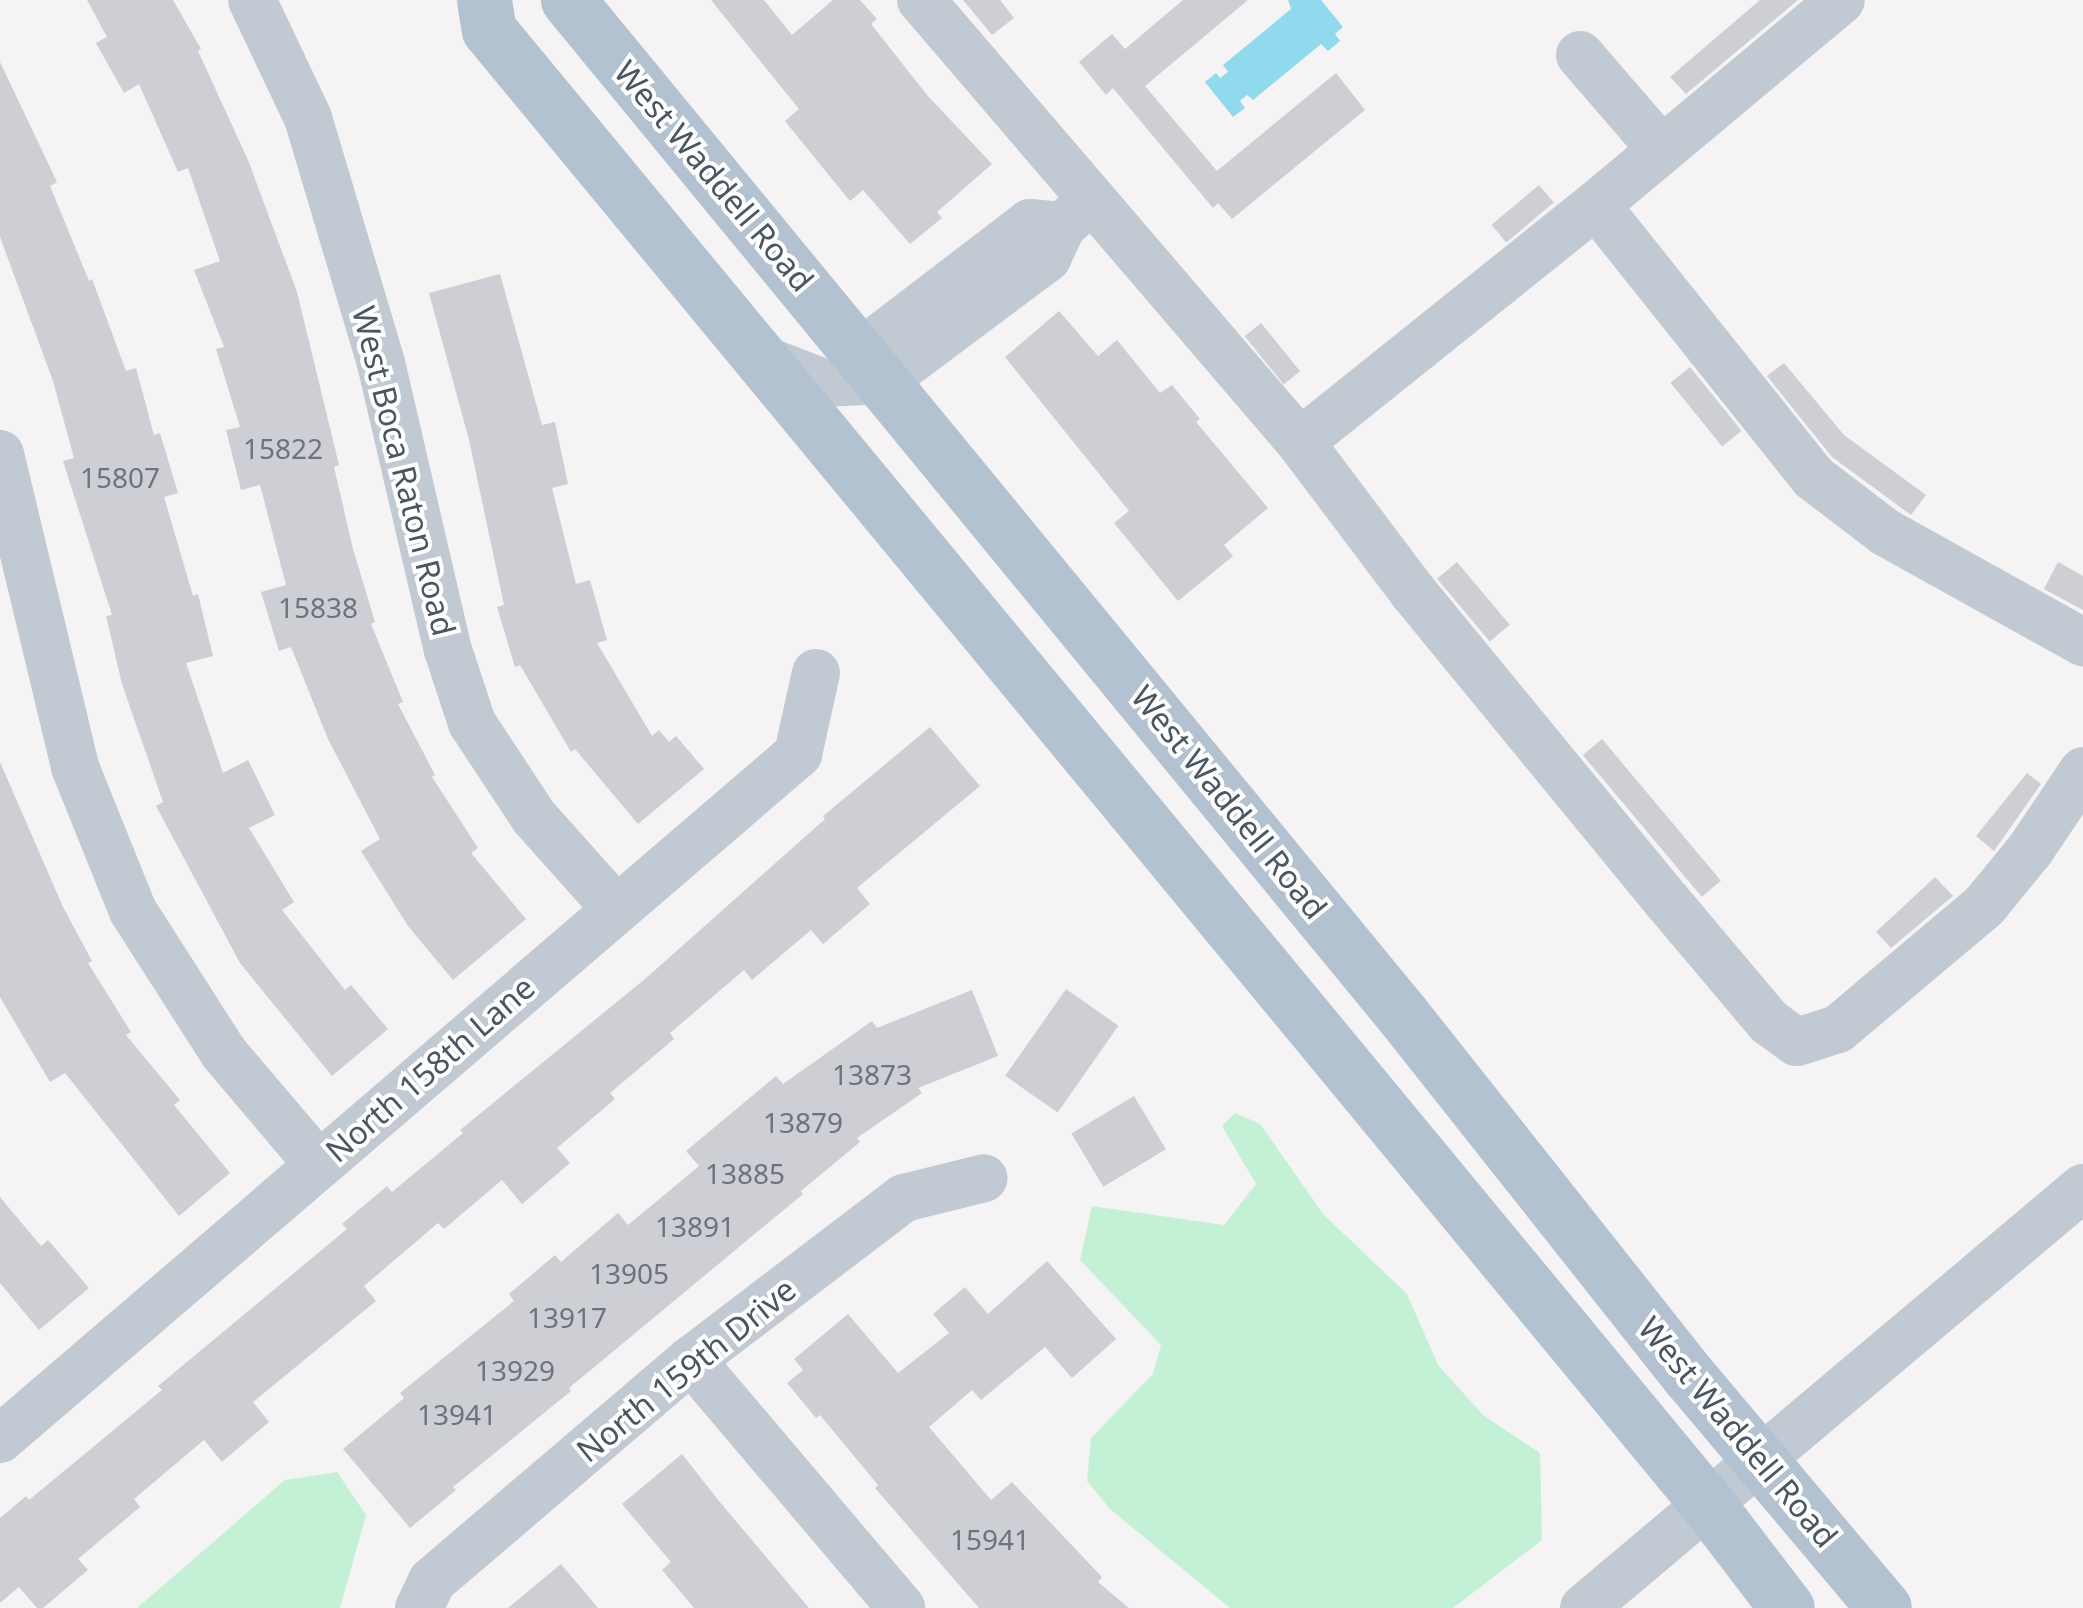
<!DOCTYPE html>
<html>
<head>
<meta charset="utf-8">
<style>
	body { margin:0 }
	#map { position:relative; width:2083px; height:1608px; overflow:hidden; background:#f5f3f3; font-family:"Noto Sans",sans-serif }
	div>[style] { position:absolute }
	[style*='--x'] { left:calc(var(--x)*1px); top:calc(var(--y)*1px); width:calc(var(--w)*1px); rotate:calc(var(--a)*1deg) }
	.green>* { inset:0; background:#c3f1d5 }
	.water>* { inset:0; background:#90daee }
	.building>* { inset:0; background:#cdcfd5; transform-origin:0 0 }
	.minor>* { height:48px; margin:-24px; padding:0 24px; transform-origin:24px; border-radius:24px; background:#c1cad2 }
	.major>* { height:55px; margin:-27.5px; padding:0 27.5px; transform-origin:27.5px; border-radius:27.5px; background:#b3c2d1 }
	span { translate:-50% -50%; white-space:nowrap; text-align:center; line-height:1.15; -webkit-text-stroke:8px #fff; paint-order:stroke }
	.number-label { font-size:28px; color:#6b747e }
	.number-label span { -webkit-text-stroke-width:0 }
	.street-label { font-size:32px; color:#4a5661 }
</style>
</head>
<body>
<div id="map">
	<div class="green">
		<div style="clip-path:polygon(1235px 1113px,1260px 1124px,1324px 1215px,1407px 1294px,1438px 1365px,1484px 1416px,1540px 1453px,1542px 1540px,1453px 1608px,1230px 1608px,1110px 1509px,1087px 1481px,1091px 1438px,1153px 1374px,1161px 1345px,1080px 1260px,1092px 1206px,1224px 1225px,1256px 1184px,1222px 1126px)"></div>
		<div style="clip-path:polygon(337px 1472px,366px 1515px,340px 1608px,137px 1608px,285px 1480px)"></div>
	</div>
	<div class="water">
		<div style="clip-path:polygon(1288px 0,1321px 0,1343px 27px,1335px 34px,1340px 41px,1328px 51px,1321px 44px,1253px 100px,1247px 95px,1240px 101px,1245px 108px,1233px 117px,1205px 82px,1216px 73px,1220px 78px,1228px 72px,1223px 65px,1291px 9px)"></div>
	</div>
	<div class="building">
		<div style="clip-path:polygon(87px 0,173px 0,201px 49px,198px 51px,248px 160px,297px 292px,339px 465px,334px 467px,353px 549px,375px 622px,371px 624px,403px 702px,398px 704px,435px 775px,432px 777px,478px 848px,471px 853px,526px 919px,453px 980px,408px 926px,361px 851px,380px 839px,328px 739px,291px 647px,279px 651px,261px 592px,286px 585px,260px 485px,241px 490px,226px 430px,240px 427px,216px 349px,224px 347px,194px 270px,220px 261px,188px 168px,178px 172px,139px 84px,124px 93px,96px 43px,107px 37px)"></div>
		<div style="clip-path:polygon(711px 0,764px 0,792px 35px,833px 0,860px 0,877px 19px,871px 24px,927px 95px,992px 164px,937px 212px,942px 218px,910px 244px,863px 190px,850px 201px,823px 168px,785px 121px,799px 109px)"></div>
		<div style="clip-path:polygon(963px 0,1000px 0,1014px 18px,992px 35px)"></div>
		<div style="clip-path:polygon(1183px 0,1248px 0,1145px 86px,1217px 171px,1336px 73px,1365px 110px,1232px 219px,1218px 203px,1213px 208px,1113px 88px,1106px 95px,1079px 62px,1112px 34px,1125px 49px)"></div>
		<div style="clip-path:polygon(1760px 0,1798px 0,1686px 94px,1670px 77px)"></div>
		<div style="clip-path:polygon(0 62px,57px 182px,50px 186px,89px 281px,92px 279px,126px 371px,136px 368px,154px 435px,160px 433px,178px 493px,164px 497px,193px 596px,198px 594px,213px 656px,186px 663px,223px 773px,248px 760px,275px 815px,249px 828px,294px 902px,282px 910px,345px 990px,351px 985px,388px 1029px,332px 1076px,240px 963px,156px 806px,163px 802px,122px 684px,106px 616px,112px 615px,63px 461px,74px 458px,53px 381px,0 237px)"></div>
		<div style="left:1539px;top:185px;width:23px;height:62px;rotate:50deg"></div>
		<div style="clip-path:polygon(500px 274px,542px 425px,555px 422px,568px 484px,552px 488px,576px 584px,590px 580px,607px 640px,597px 643px,652px 736px,659px 730px,669px 742px,676px 736px,704px 769px,638px 824px,575px 749px,571px 752px,520px 665px,515px 667px,497px 607px,504px 605px,469px 440px,429px 293px)"></div>
		<div style="clip-path:polygon(1059px 311px,1098px 356px,1117px 340px,1160px 393px,1172px 385px,1200px 419px,1196px 422px,1268px 508px,1224px 545px,1233px 556px,1178px 601px,1114px 523px,1129px 511px,1005px 357px)"></div>
		<div style="left:1261px;top:323px;width:62px;height:21px;rotate:51deg"></div>
		<div style="clip-path:polygon(1784px 363px,1844px 435px,1926px 495px,1911px 515px,1832px 457px,1767px 376px)"></div>
		<div style="left:1690px;top:367px;width:82px;height:25px;rotate:51deg"></div>
		<div style="left:1457px;top:562px;width:82px;height:26px;rotate:50deg"></div>
		<div style="clip-path:polygon(2058px 562px,2083px 576px,2083px 610px,2044px 589px)"></div>
		<div style="clip-path:polygon(930px 727px,980px 786px,857px 888px,870px 904px,823px 944px,811px 930px,752px 980px,744px 970px,670px 1033px,674px 1039px,610px 1093px,615px 1099px,557px 1148px,570px 1163px,522px 1204px,502px 1180px,444px 1229px,438px 1223px,364px 1286px,376px 1301px,253px 1402px,269px 1422px,222px 1462px,204px 1440px,134px 1499px,140px 1507px,78px 1559px,88px 1570px,43px 1608px,37px 1608px,19px 1587px,0 1603px,0 1518px,26px 1496px,29px 1500px,162px 1390px,158px 1386px,347px 1229px,342px 1224px,387px 1186px,392px 1192px,463px 1133px,460px 1130px,645px 979px,825px 819px,823px 816px)"></div>
		<div style="left:1602px;top:739px;width:185px;height:25px;rotate:50deg"></div>
		<div style="clip-path:polygon(0 762px,63px 907px,92px 961px,88px 963px,131px 1032px,126px 1035px,180px 1100px,174px 1105px,230px 1173px,179px 1216px,65px 1073px,50px 1082px,0 997px)"></div>
		<div style="clip-path:polygon(2027px 773px,2041px 784px,1994px 851px,1976px 836px)"></div>
		<div style="clip-path:polygon(1935px 877px,1953px 896px,1891px 948px,1876px 932px)"></div>
		<div style="left:1066px;top:989px;width:64px;height:106px;rotate:35deg"></div>
		<div style="clip-path:polygon(972px 990px,998px 1056px,918px 1088px,922px 1093px,857px 1138px,860px 1142px,801px 1191px,803px 1194px,569px 1388px,571px 1391px,453px 1487px,456px 1490px,410px 1528px,343px 1449px,404px 1398px,400px 1393px,514px 1301px,509px 1294px,555px 1255px,561px 1262px,618px 1213px,628px 1225px,699px 1166px,686px 1151px,776px 1076px,783px 1084px,872px 1021px,877px 1028px)"></div>
		<div style="left:1134px;top:1096px;width:62px;height:73px;rotate:59deg"></div>
		<div style="clip-path:polygon(0 1197px,41px 1246px,48px 1240px,89px 1288px,39px 1330px,0 1283px)"></div>
		<div style="clip-path:polygon(1047px 1261px,1116px 1339px,1072px 1378px,1045px 1347px,981px 1400px,972px 1390px,929px 1427px,991px 1500px,1012px 1482px,1102px 1577px,1098px 1582px,1129px 1608px,979px 1608px,875px 1488px,878px 1485px,820px 1415px,816px 1418px,787px 1383px,803px 1370px,794px 1359px,848px 1314px,898px 1373px,949px 1333px,933px 1314px,965px 1287px,988px 1314px)"></div>
		<div style="clip-path:polygon(682px 1454px,719px 1501px,809px 1608px,694px 1608px,662px 1570px,671px 1562px,622px 1504px)"></div>
		<div style="clip-path:polygon(561px 1564px,598px 1608px,508px 1608px)"></div>
	</div>
	<div class="minor">
		<div style="--x:252;--y:0;--w:131;--a:64.6"></div>
		<div style="--x:308;--y:118;--w:256;--a:73.4"></div>
		<div style="--x:381;--y:363;--w:295;--a:76.9"></div>
		<div style="--x:448;--y:650;--w:77;--a:71.8"></div>
		<div style="--x:472;--y:723;--w:113;--a:56.6"></div>
		<div style="--x:534;--y:817;--w:123;--a:48.3"></div>
		<div style="--x:921;--y:0;--w:582;--a:49.39"></div>
		<div style="--x:1300;--y:442;--w:188;--a:53"></div>
		<div style="--x:1413;--y:592;--w:400;--a:50.6"></div>
		<div style="--x:1667;--y:901;--w:158;--a:49.9"></div>
		<div style="--x:1769;--y:1022;--w:34;--a:36"></div>
		<div style="--x:1797;--y:1042;--w:43;--a:-17.6"></div>
		<div style="--x:1838;--y:1029;--w:192;--a:-40.1"></div>
		<div style="--x:1985;--y:905;--w:71;--a:-50.7"></div>
		<div style="--x:2030;--y:850;--w:95;--a:-56.1"></div>
		<div style="--x:1580;--y:55;--w:125;--a:49.2"></div>
		<div style="--x:1596;--y:205;--w:348;--a:51.4"></div>
		<div style="--x:1813;--y:477;--w:91;--a:37.4"></div>
		<div style="--x:1885;--y:532;--w:227;--a:29.1"></div>
		<div style="--x:860;--y:353;--w:214;--a:-37.4"></div>
		<div style="--x:1030;--y:223;--w:32;--a:5"></div>
		<div style="--x:764;--y:360;--w:64;--a:21"></div>
		<div style="--x:824;--y:383;--w:60;--a:-2.9"></div>
		<div style="--x:884;--y:380;--w:204;--a:-36.8"></div>
		<div style="--x:1047;--y:258;--w:35;--a:-65"></div>
		<div style="--x:1062;--y:226;--w:40;--a:-41"></div>
		<div style="--x:1300;--y:442;--w:379;--a:-38.7"></div>
		<div style="--x:1596;--y:205;--w:319;--a:-39.9"></div>
		<div style="--x:0;--y:454;--w:322;--a:76.5"></div>
		<div style="--x:75;--y:767;--w:155;--a:68.1"></div>
		<div style="--x:133;--y:911;--w:167;--a:57.4"></div>
		<div style="--x:223;--y:1052;--w:148;--a:49.7"></div>
		<div style="--x:691;--y:1360;--w:325;--a:49.7"></div>
		<div style="--x:0;--y:1439;--w:1052;--a:-40.64"></div>
		<div style="--x:798;--y:754;--w:83;--a:-77.5"></div>
		<div style="--x:419;--y:1608;--w:30;--a:-64"></div>
		<div style="--x:432;--y:1581;--w:340;--a:-40.5"></div>
		<div style="--x:691;--y:1360;--w:268;--a:-37.3"></div>
		<div style="--x:904;--y:1198;--w:82;--a:-14"></div>
		<div style="--x:1584;--y:1608;--w:652;--a:-40.09"></div>
	</div>
	<div class="major">
		<div style="--x:484;--y:0;--w:30;--a:81"></div>
		<div style="--x:489;--y:30;--w:1915;--a:50.42"></div>
		<div style="--x:1709;--y:1506;--w:128;--a:52.6"></div>
		<div style="--x:568;--y:0;--w:1312;--a:50.57"></div>
		<div style="--x:1401;--y:1013;--w:462;--a:51.6"></div>
		<div style="--x:1688;--y:1375;--w:304;--a:49.9"></div>
	</div>
	<div class="number-label">
		<span style="left:283px;top:448px">15822</span>
		<span style="left:120px;top:477px">15807</span>
		<span style="left:318px;top:607px">15838</span>
		<span style="left:872px;top:1074px">13873</span>
		<span style="left:803px;top:1122px">13879</span>
		<span style="left:745px;top:1173px">13885</span>
		<span style="left:695px;top:1226px">13891</span>
		<span style="left:629px;top:1273px">13905</span>
		<span style="left:567px;top:1317px">13917</span>
		<span style="left:515px;top:1370px">13929</span>
		<span style="left:457px;top:1414px">13941</span>
		<span style="left:990px;top:1539px">15941</span>
	</div>
	<div class="street-label">
		<span style="left:714px;top:176px;rotate:50deg">West Waddell Road</span>
		<span style="left:404px;top:471px;rotate:76deg">West Boca Raton Road</span>
		<span style="left:1229px;top:802px;rotate:51deg">West Waddell Road</span>
		<span style="left:430px;top:1069px;rotate:-41deg">North 158th Lane</span>
		<span style="left:686px;top:1370px;rotate:-39deg">North 159th Drive</span>
		<span style="left:1738px;top:1432px;rotate:50deg">West Waddell Road</span>
	</div>
</div>
</body>
</html>
